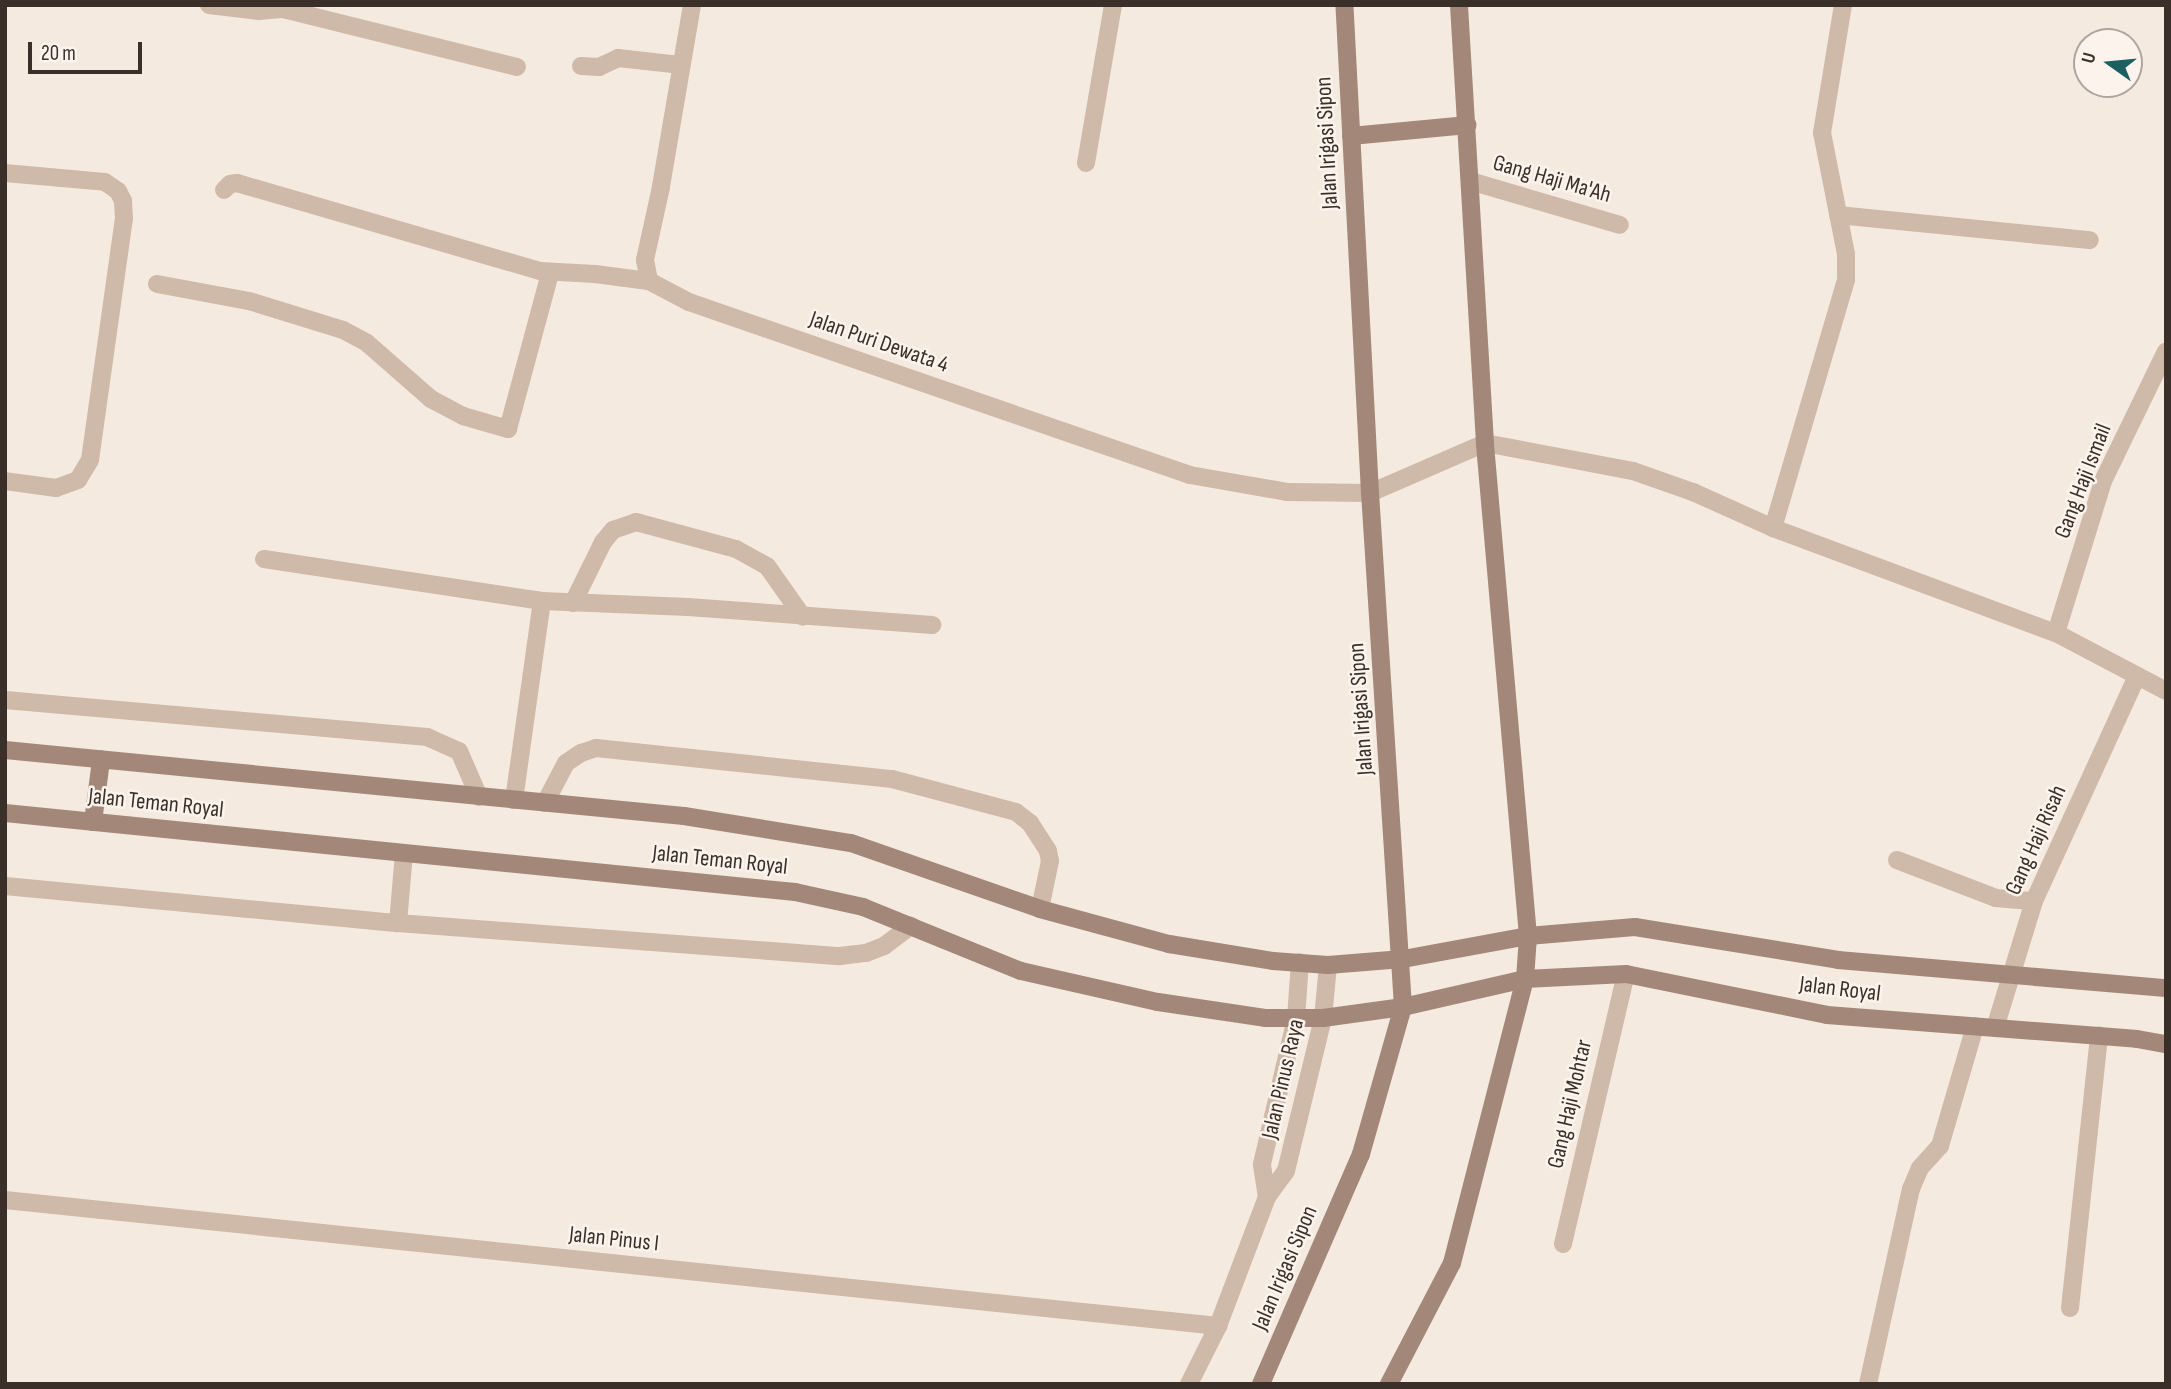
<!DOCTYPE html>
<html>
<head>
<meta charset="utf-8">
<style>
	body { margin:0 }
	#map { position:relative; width:2171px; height:1389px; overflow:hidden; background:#f5eadf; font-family:"Sofia Sans Condensed",sans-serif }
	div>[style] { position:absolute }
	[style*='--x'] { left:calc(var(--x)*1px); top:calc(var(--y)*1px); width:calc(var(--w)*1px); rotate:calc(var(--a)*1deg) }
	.lane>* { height:18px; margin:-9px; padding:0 9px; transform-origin:9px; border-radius:9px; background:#cfb9a9 }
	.street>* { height:18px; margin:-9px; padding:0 9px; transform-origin:9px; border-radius:9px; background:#cfb9a9 }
	.secondary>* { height:18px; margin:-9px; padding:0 9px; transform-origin:9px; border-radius:9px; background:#a3887a }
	span { translate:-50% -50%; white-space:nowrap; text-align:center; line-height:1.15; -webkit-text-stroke:5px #fcf4ec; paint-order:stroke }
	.street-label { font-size:23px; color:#3b2f2a }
	.frame { position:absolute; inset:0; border:7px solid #3b2f2a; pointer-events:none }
	.north { position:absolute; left:2073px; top:28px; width:70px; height:70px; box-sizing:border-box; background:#fcf4ec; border:2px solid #afa59e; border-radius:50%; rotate:285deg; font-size:19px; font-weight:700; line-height:28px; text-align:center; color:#3b2f2a }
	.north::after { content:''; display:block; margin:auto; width:24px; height:32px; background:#1b5f61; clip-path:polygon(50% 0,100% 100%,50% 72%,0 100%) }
	.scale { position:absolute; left:28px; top:42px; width:114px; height:32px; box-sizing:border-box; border:4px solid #3b2f2a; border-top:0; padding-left:9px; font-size:21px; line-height:24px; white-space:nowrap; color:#3b2f2a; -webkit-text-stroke:5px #fcf4ec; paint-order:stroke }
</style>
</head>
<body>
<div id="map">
	<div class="lane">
		<div style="--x:5;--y:700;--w:424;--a:5"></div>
		<div style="--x:427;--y:737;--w:35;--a:24"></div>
		<div style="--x:459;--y:751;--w:50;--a:66.5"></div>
		<div style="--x:545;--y:803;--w:45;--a:-62.3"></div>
		<div style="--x:566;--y:763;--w:18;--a:-34"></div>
		<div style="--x:581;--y:753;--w:16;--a:-18"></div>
		<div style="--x:596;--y:748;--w:298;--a:6"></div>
		<div style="--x:892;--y:779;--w:128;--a:14.9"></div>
		<div style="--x:1016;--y:812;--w:18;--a:38"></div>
		<div style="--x:1030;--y:823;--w:33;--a:57"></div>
		<div style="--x:1048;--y:851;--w:10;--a:79"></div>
		<div style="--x:1050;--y:861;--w:49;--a:101.8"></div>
		<div style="--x:5;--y:886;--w:395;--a:5.4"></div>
		<div style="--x:398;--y:923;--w:443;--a:4.3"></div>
		<div style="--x:840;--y:956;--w:26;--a:-7"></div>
		<div style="--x:866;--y:953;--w:19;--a:-21"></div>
		<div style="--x:884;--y:946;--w:34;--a:-37"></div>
		<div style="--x:398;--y:923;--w:70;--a:-85.1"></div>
		<div style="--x:2070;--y:1308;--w:274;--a:-83.9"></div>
	</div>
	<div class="street">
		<div style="--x:209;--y:5;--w:50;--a:6.8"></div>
		<div style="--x:259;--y:11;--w:24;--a:-5"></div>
		<div style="--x:283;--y:9;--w:4;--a:-76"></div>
		<div style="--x:692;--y:5;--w:185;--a:99.7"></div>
		<div style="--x:661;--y:187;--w:75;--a:102.4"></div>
		<div style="--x:645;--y:260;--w:21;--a:79"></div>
		<div style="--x:649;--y:281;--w:45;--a:27.7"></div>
		<div style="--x:689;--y:302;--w:530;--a:19.05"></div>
		<div style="--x:1190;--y:475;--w:98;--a:9.9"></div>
		<div style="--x:1287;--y:492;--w:83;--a:0.7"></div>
		<div style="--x:1370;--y:493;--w:125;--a:-23.5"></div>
		<div style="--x:1485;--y:443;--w:151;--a:10.7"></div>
		<div style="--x:1633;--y:471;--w:64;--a:19.3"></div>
		<div style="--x:1693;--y:492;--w:88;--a:24.2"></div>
		<div style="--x:1773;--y:528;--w:302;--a:20.4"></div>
		<div style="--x:2056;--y:633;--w:124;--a:27.8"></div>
		<div style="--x:283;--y:9;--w:241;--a:13.9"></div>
		<div style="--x:581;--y:66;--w:18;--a:3"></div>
		<div style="--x:599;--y:67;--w:21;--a:-25"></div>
		<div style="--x:618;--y:58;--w:62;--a:6.4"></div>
		<div style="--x:1086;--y:163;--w:160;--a:-80.3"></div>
		<div style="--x:5;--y:173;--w:100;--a:5.1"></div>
		<div style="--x:105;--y:182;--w:16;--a:35"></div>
		<div style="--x:118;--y:191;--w:11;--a:63"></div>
		<div style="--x:123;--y:201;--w:17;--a:87"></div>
		<div style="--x:124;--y:218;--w:244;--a:98"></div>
		<div style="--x:90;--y:460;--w:23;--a:121"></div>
		<div style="--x:78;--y:480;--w:23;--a:160"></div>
		<div style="--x:56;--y:488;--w:51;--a:-172.2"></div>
		<div style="--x:1470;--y:181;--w:156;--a:16.3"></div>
		<div style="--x:224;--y:190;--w:8;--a:-45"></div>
		<div style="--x:230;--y:184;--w:7;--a:-8"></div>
		<div style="--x:237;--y:183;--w:316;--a:16.2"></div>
		<div style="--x:540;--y:271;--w:55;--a:3.1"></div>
		<div style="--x:595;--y:274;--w:54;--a:7.4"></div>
		<div style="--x:1838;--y:215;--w:253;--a:5.7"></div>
		<div style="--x:157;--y:284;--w:94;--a:10.5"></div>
		<div style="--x:249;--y:301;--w:98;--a:17.1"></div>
		<div style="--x:343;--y:330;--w:27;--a:28"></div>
		<div style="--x:367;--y:343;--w:85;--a:41.2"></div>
		<div style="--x:431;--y:399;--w:36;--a:28"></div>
		<div style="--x:463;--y:416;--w:47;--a:16.1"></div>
		<div style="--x:508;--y:429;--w:162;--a:-74.9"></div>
		<div style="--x:1773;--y:528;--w:259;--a:-73.6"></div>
		<div style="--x:1846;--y:280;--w:26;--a:-90"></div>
		<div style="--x:1846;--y:254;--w:123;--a:-101.2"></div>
		<div style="--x:1822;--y:133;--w:130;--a:-80.7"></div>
		<div style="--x:264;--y:559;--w:281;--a:8.6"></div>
		<div style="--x:542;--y:601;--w:146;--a:2.4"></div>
		<div style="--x:688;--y:607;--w:245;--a:4.2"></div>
		<div style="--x:573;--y:603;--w:68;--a:-63.8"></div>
		<div style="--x:603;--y:542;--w:16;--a:-50"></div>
		<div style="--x:613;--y:530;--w:24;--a:-19"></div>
		<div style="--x:636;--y:522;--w:104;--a:15.1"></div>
		<div style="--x:736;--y:549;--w:35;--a:29"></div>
		<div style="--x:767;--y:566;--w:62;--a:54.8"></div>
		<div style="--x:2056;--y:633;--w:159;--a:-72.8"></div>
		<div style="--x:2103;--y:481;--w:144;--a:-64.1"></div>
		<div style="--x:514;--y:800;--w:201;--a:-82"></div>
		<div style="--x:1897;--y:860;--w:106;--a:21"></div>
		<div style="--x:1996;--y:898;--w:38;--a:5"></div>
		<div style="--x:1995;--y:1028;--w:133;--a:-72.9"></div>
		<div style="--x:2034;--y:901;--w:245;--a:-65.4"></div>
		<div style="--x:1267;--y:1197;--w:33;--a:-99"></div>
		<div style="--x:1262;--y:1164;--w:150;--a:-76.9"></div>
		<div style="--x:1296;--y:1018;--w:56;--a:-85.9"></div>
		<div style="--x:5;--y:1200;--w:1220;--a:5.93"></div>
		<div style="--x:1563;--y:1244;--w:277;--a:-76.9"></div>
		<div style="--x:1189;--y:1384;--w:65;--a:-63.4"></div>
		<div style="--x:1218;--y:1326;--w:138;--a:-69.2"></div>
		<div style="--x:1267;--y:1197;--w:32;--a:-54"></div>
		<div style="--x:1286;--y:1171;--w:157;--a:-76.4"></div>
		<div style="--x:1323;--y:1018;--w:53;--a:-84.6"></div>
		<div style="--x:1868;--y:1384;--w:200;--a:-77.6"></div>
		<div style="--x:1911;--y:1189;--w:23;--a:-67"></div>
		<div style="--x:1920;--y:1168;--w:30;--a:-48"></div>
		<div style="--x:1940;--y:1146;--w:125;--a:-73.7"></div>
	</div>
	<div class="secondary">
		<div style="--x:1351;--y:136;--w:117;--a:-5.4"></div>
		<div style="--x:5;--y:750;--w:682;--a:5.55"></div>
		<div style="--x:684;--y:816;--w:169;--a:9.2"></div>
		<div style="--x:851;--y:843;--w:200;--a:19.2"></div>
		<div style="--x:1040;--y:909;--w:134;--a:15.2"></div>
		<div style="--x:1169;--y:944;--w:105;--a:9.3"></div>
		<div style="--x:1273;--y:961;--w:55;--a:4.2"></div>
		<div style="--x:1328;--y:965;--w:75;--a:-4.6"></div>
		<div style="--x:1403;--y:959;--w:127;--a:-10.4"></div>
		<div style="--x:1528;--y:936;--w:107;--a:-4.8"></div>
		<div style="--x:1635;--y:927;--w:206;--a:9.2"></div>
		<div style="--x:1838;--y:960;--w:329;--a:4.9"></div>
		<div style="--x:5;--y:813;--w:794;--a:5.71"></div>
		<div style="--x:795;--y:892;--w:70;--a:12.4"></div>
		<div style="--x:863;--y:907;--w:170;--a:22.1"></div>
		<div style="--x:1021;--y:971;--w:140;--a:12.8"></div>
		<div style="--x:1158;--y:1002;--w:108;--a:8.5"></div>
		<div style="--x:1265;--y:1018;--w:58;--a:0"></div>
		<div style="--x:1323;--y:1018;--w:81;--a:-7.8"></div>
		<div style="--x:1403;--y:1007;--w:125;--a:-12.9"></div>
		<div style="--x:1525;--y:979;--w:101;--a:-2.8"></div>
		<div style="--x:1626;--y:974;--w:205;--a:11.5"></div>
		<div style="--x:1827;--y:1015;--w:311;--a:4.4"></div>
		<div style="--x:2137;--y:1039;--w:29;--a:10"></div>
		<div style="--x:93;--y:822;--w:63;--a:-82.6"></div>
		<div style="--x:1261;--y:1384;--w:251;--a:-66.5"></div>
		<div style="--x:1361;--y:1154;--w:153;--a:-74.1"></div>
		<div style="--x:1403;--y:1007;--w:515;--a:-93.67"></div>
		<div style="--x:1370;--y:493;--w:489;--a:-93"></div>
		<div style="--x:1389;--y:1384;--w:136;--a:-62.5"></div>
		<div style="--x:1452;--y:1263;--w:293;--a:-75.6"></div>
		<div style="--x:1525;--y:979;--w:43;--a:-86"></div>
		<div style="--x:1528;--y:936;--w:495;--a:-95"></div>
		<div style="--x:1485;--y:443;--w:439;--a:-93.4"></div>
	</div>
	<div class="street-label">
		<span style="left:1327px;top:143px;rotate:-93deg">Jalan Irigasi Sipon</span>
		<span style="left:1552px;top:179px;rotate:16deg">Gang Haji Ma'Ah</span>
		<span style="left:879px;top:342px;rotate:19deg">Jalan Puri Dewata 4</span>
		<span style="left:2083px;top:481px;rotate:-69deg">Gang Haji Ismail</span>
		<span style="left:1361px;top:709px;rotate:-94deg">Jalan Irigasi Sipon</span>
		<span style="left:156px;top:803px;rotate:6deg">Jalan Teman Royal</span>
		<span style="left:2036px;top:840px;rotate:-66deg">Gang Haji Risah</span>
		<span style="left:720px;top:860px;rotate:6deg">Jalan Teman Royal</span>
		<span style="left:1840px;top:989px;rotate:7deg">Jalan Royal</span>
		<span style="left:1283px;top:1079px;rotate:-77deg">Jalan Pinus Raya</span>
		<span style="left:1570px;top:1104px;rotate:-77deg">Gang Haji Mohtar</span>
		<span style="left:614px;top:1239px;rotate:6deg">Jalan Pinus I</span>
		<span style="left:1285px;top:1268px;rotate:-67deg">Jalan Irigasi Sipon</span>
	</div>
	<div class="frame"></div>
	<div class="north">U</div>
	<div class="scale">20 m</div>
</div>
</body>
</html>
